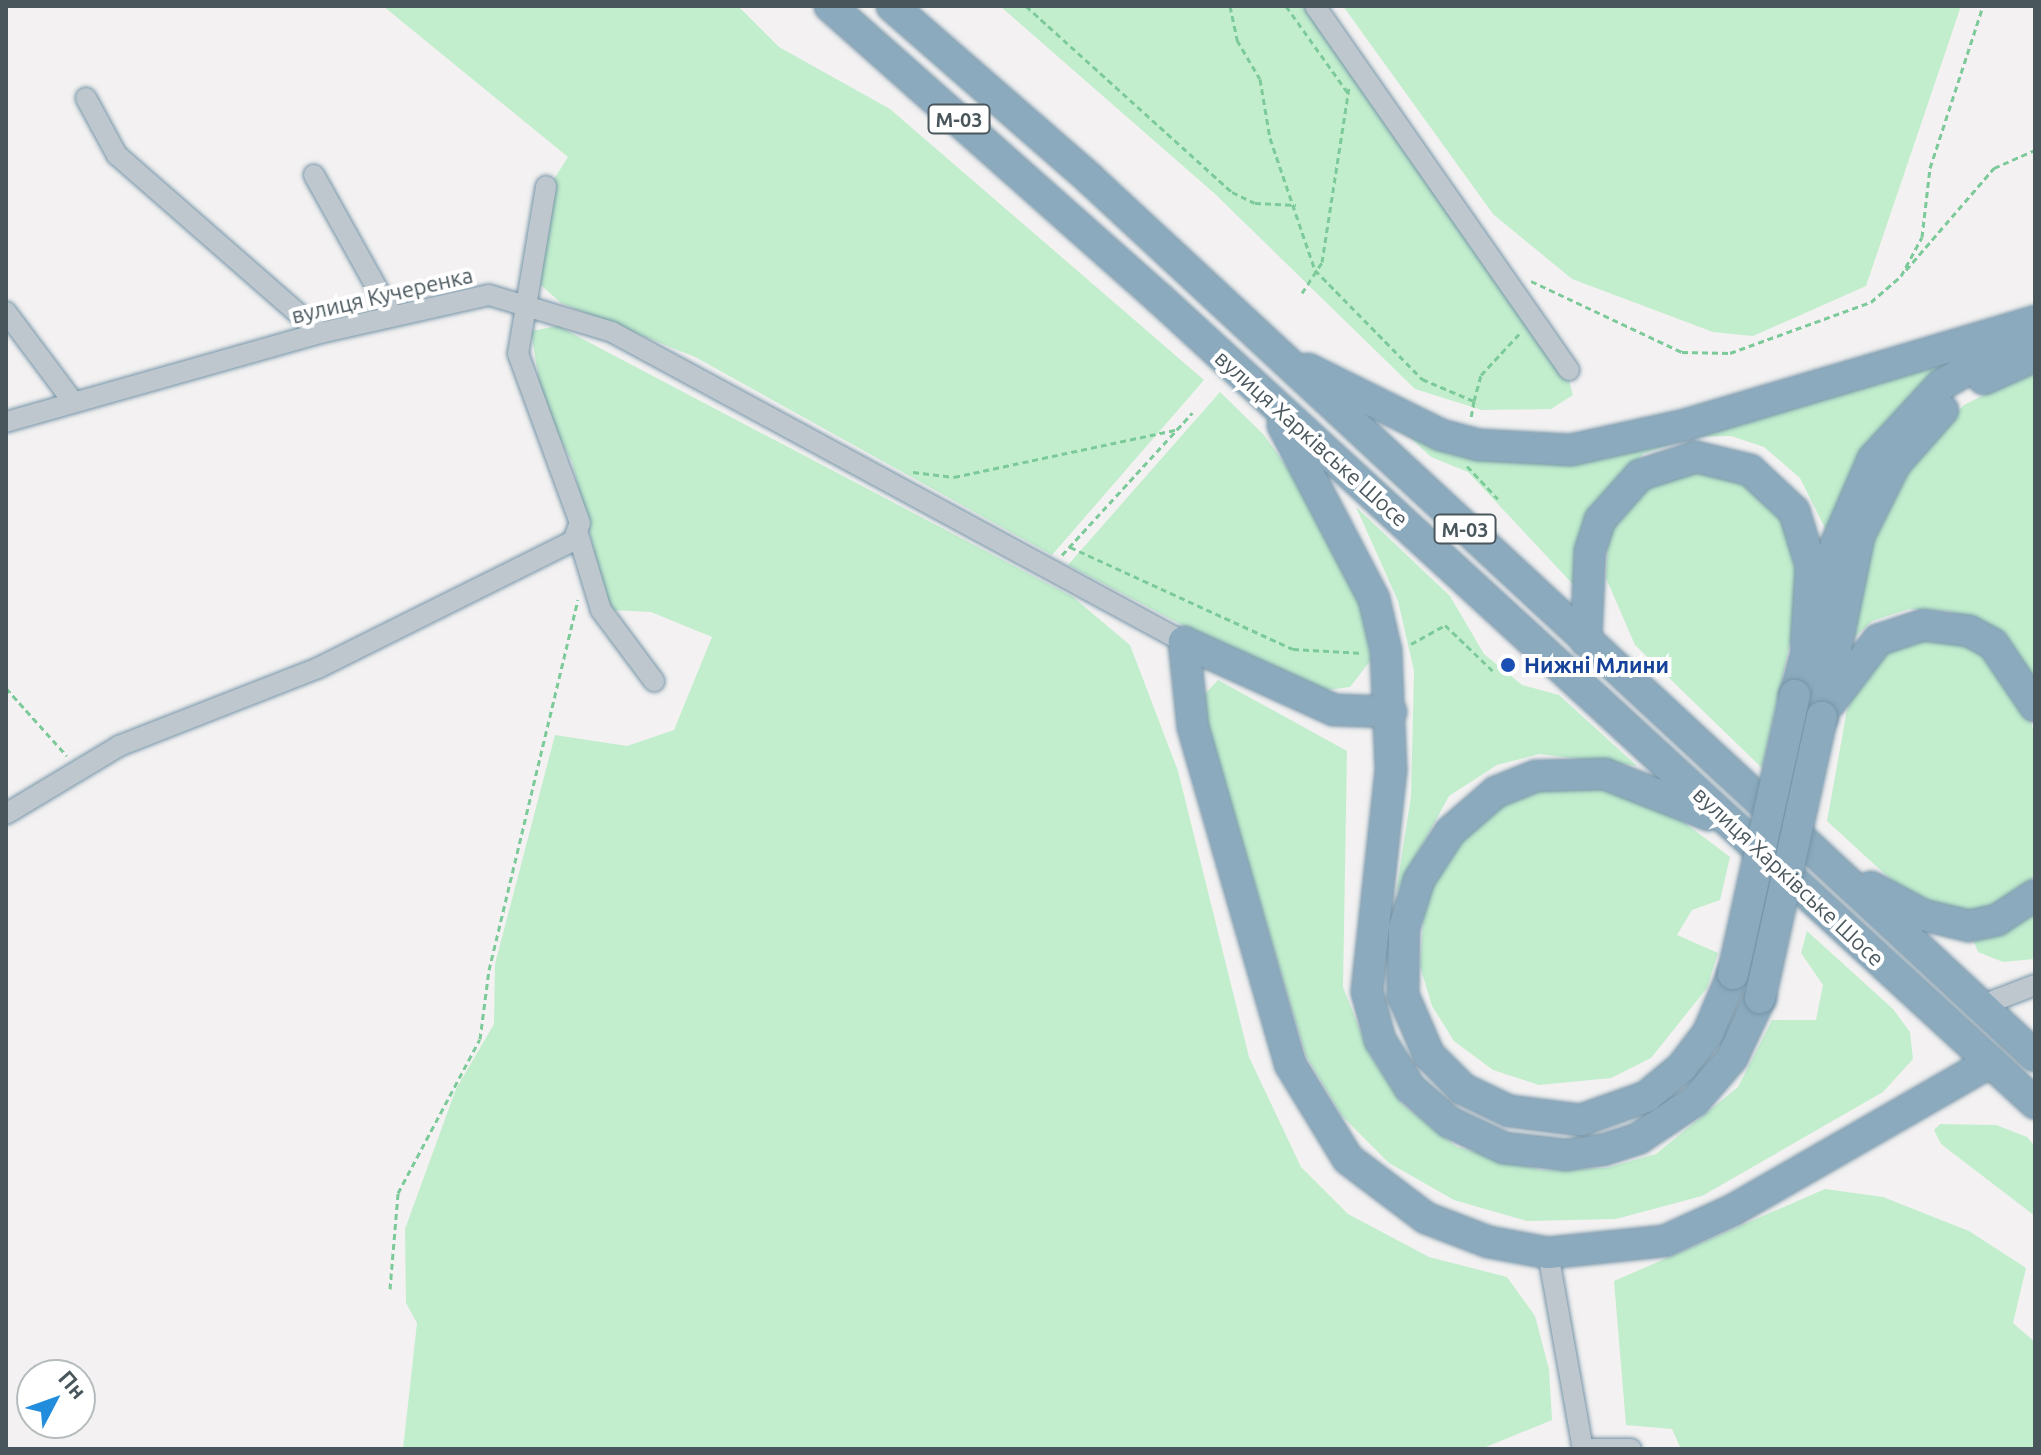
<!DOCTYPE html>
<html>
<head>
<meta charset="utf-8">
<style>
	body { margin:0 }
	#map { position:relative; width:2041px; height:1455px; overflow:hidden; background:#f3f1f1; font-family:Ubuntu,sans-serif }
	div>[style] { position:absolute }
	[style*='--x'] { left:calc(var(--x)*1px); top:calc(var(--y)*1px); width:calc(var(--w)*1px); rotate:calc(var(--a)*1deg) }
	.green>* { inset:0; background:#c2eecd }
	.path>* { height:3px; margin-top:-1.5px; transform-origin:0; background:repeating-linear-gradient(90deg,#7cca99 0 6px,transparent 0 10px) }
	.roads { filter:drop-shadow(0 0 2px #7695a8) drop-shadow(0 0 2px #7695a8) }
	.minor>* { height:20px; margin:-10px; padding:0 10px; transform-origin:10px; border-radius:10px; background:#bdc7cd }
	.highway>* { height:30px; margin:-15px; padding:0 15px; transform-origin:15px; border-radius:15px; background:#8baabd }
	.bridges { filter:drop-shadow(0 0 2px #7695a8) drop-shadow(0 0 2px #7695a8) }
	.highway-bridge>* { height:30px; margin:-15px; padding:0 15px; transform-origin:15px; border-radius:15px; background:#8baabd }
	.dots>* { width:22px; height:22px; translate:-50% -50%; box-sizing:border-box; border:4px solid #fff; border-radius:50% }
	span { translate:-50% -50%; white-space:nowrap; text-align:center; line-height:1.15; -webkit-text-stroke:8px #fff; paint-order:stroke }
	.shield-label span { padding:2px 6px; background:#fff; border:2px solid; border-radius:6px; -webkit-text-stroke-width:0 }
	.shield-label { font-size:20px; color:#49575d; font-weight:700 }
	.street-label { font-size:22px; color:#49575d }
	.transit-label { font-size:22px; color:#164399; font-weight:700 }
	.left { translate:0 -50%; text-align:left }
	.frame { position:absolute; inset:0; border:8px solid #49575d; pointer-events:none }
	.north { position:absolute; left:16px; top:1359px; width:80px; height:80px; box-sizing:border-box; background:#fff; border:2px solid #b6bcbe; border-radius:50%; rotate:49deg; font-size:22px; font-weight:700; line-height:32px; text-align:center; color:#49575d }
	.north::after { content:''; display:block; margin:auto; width:28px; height:36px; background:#228ddc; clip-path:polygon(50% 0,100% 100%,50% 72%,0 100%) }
</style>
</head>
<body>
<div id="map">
	<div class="green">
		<div style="clip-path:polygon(383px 6px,738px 6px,779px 47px,890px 109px,1204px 380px,1052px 555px,695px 357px,561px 303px,534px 279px,551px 184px,568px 157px)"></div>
		<div style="clip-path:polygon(1000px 6px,1304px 6px,1565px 364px,1573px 395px,1551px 409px,1482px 410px,1415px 389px,1214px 193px)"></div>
		<div style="clip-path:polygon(1343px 6px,1961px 6px,1866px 286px,1753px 336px,1713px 332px,1572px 279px,1493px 214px)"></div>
		<div style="clip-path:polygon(558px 326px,1073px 597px,1130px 645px,1178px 771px,1249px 1057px,1301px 1167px,1348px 1214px,1429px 1257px,1507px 1277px,1535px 1316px,1549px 1369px,1552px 1420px,1481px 1449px,403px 1449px,417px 1323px,406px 1303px,405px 1229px,456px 1089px,494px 1024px,495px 964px,555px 735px,627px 746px,674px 730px,712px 637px,651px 612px,609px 610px,572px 462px,543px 405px,531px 331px)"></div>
		<div style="clip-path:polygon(1948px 360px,1880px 431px,1830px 538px,1800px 478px,1764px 447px,1731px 436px,1692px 437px,1643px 454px,1593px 511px,1583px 595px,1468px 472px,1431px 457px,1401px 429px,1528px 454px)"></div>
		<div style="clip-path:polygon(2035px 369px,2035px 679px,1990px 626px,1949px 611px,1909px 609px,1872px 621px,1842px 649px,1868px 542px,1896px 476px,1964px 405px)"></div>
		<div style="clip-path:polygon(1220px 392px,1263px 434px,1306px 493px,1362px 604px,1371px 660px,1350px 687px,1319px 691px,1285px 679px,1068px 565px)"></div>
		<div style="clip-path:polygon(1694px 468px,1733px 473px,1790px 522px,1802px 590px,1762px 768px,1635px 645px,1606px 578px,1608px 538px,1620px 512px,1638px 491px)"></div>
		<div style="clip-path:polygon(1356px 507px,1450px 596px,1484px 654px,1522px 685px,1559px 695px,1637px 766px,1539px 754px,1497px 765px,1449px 796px,1396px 893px,1411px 796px,1414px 671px,1398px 601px)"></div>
		<div style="clip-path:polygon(1966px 637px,2019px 681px,2035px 736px,2035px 876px,2006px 901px,1968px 916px,1911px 898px,1827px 821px,1847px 710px,1864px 667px,1891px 639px)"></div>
		<div style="clip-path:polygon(1218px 680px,1347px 751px,1343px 987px,1369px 1053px,1402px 1104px,1457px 1147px,1541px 1170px,1606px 1168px,1656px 1154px,1738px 1087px,1772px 1020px,1816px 1020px,1823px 985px,1801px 953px,1807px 931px,1893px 1009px,1910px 1032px,1913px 1059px,1883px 1092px,1702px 1196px,1616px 1219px,1527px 1221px,1454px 1200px,1389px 1163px,1342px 1116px,1306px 1056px,1199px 700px)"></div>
		<div style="clip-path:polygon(1593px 782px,1661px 805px,1730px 857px,1720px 900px,1692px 910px,1677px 935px,1718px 953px,1707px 988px,1651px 1058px,1611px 1078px,1539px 1085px,1493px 1070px,1454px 1041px,1432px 1006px,1420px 966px,1424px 910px,1440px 863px,1470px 821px,1516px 791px)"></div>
		<div style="clip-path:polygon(2035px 909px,2035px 959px,2003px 962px,1978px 952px,1974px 942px)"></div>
		<div style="clip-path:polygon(1940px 1124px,1996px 1125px,2027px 1137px,2035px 1146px,2035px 1216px,1941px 1144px,1934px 1130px)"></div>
		<div style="clip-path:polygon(1825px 1189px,1883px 1197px,1969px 1231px,2026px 1268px,2013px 1323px,2035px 1342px,2035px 1449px,1681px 1449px,1672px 1429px,1626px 1425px,1614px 1281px)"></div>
	</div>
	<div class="path">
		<div style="--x:1026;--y:6;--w:278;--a:42.1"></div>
		<div style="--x:1232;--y:192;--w:25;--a:26"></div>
		<div style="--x:1255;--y:203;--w:41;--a:2.8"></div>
		<div style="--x:1230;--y:6;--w:35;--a:78"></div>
		<div style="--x:1237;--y:40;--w:45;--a:59.5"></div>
		<div style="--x:1260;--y:79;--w:60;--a:80.4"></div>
		<div style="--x:1270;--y:138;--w:139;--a:71.2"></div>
		<div style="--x:1315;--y:270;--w:153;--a:45.5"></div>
		<div style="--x:1422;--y:379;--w:56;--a:22.9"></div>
		<div style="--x:1474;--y:401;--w:17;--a:100"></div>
		<div style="--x:1286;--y:6;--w:107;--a:54.5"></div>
		<div style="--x:1906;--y:270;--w:135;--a:-49.2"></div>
		<div style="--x:1994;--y:168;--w:45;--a:-23.7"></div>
		<div style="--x:1531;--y:281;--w:167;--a:25.2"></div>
		<div style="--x:1682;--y:352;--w:48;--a:1.2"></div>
		<div style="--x:1730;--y:353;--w:150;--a:-19.9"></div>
		<div style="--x:1871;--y:302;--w:40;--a:-41"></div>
		<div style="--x:1901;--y:276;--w:44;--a:-61.7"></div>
		<div style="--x:1922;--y:237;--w:69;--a:-83.4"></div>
		<div style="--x:1930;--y:168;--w:170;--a:-71.9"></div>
		<div style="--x:1302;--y:293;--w:37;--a:-57"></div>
		<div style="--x:1322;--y:262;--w:176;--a:-81.2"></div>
		<div style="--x:1474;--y:401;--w:27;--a:-75"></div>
		<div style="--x:1481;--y:375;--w:57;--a:-47.1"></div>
		<div style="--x:1467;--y:466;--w:45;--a:46.8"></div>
		<div style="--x:913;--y:472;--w:41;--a:7"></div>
		<div style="--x:954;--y:477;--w:227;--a:-12"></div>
		<div style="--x:1070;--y:547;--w:245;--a:24.6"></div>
		<div style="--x:1293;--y:649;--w:70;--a:3.3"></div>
		<div style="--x:1062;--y:555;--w:193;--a:-47.5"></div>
		<div style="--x:1411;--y:644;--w:39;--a:-29"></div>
		<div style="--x:1445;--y:625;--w:69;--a:43.8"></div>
		<div style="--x:6;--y:688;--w:91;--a:48.1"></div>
		<div style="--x:390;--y:1289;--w:96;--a:-85.2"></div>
		<div style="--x:398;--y:1193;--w:174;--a:-62"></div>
		<div style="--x:480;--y:1039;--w:70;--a:-82.6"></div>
		<div style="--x:489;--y:970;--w:381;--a:-76.5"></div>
	</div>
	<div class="roads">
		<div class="minor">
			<div style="--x:1315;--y:6;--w:444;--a:55.1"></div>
			<div style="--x:86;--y:98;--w:65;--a:61.5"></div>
			<div style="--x:117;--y:155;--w:270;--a:41.2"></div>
			<div style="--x:314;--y:175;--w:160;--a:60.9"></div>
			<div style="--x:6;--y:312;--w:109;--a:53.2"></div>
			<div style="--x:6;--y:422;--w:326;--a:-15.8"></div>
			<div style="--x:320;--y:333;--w:173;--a:-12.7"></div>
			<div style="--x:489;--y:295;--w:128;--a:16.7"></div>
			<div style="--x:612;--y:332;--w:651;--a:28.46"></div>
			<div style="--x:577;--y:531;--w:83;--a:73.1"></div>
			<div style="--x:601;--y:610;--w:89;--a:53.3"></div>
			<div style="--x:6;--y:814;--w:132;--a:-31"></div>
			<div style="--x:119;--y:746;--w:214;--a:-21.4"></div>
			<div style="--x:318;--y:668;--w:285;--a:-26.5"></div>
			<div style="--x:573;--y:541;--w:19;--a:-69"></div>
			<div style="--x:580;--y:523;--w:180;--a:-110.1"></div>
			<div style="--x:518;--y:354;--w:170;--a:-80.5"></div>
			<div style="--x:1980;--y:1006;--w:59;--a:-20.9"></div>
			<div style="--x:1548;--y:1253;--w:199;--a:79.9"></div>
			<div style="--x:1584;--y:1449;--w:47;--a:0"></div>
		</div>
		<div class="highway">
			<div style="--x:830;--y:6;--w:440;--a:41.6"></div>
			<div style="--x:1159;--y:298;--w:1190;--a:42.58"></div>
			<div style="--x:892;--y:6;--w:263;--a:41.1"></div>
			<div style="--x:1090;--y:179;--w:1289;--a:42.86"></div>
			<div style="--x:1308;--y:369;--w:148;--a:26.4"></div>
			<div style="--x:1441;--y:435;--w:39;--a:15"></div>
			<div style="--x:1479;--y:445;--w:92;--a:3.1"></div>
			<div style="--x:1571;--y:450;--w:117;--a:-12.4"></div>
			<div style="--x:1685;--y:425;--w:365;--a:-16.5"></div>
			<div style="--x:1984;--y:379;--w:56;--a:-24.3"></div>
			<div style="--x:1283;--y:425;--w:196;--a:62.4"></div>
			<div style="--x:1374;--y:599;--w:53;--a:77"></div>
			<div style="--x:1386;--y:651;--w:119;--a:87.6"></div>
			<div style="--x:1391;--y:770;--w:223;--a:96.2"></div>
			<div style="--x:1367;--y:992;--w:50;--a:74.8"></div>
			<div style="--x:1380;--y:1040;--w:57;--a:58"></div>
			<div style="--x:1410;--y:1088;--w:52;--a:41.1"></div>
			<div style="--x:1449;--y:1122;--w:61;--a:25.3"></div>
			<div style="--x:1504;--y:1148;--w:62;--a:6.4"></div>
			<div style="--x:1566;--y:1155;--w:37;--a:-8"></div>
			<div style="--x:1603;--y:1150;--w:38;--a:-18"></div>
			<div style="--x:1639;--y:1138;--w:67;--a:-33.5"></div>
			<div style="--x:1695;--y:1101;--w:57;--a:-49.3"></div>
			<div style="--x:1732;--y:1058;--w:66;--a:-65"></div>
			<div style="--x:1586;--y:641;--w:90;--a:-87.5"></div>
			<div style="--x:1590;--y:551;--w:33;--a:-72"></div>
			<div style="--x:1600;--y:520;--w:60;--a:-48.4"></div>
			<div style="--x:1640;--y:475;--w:59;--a:-17.8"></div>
			<div style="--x:1696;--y:457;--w:56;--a:13.5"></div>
			<div style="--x:1750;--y:470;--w:60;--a:43"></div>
			<div style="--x:1794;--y:511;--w:58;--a:72.8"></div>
			<div style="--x:1811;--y:566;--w:79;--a:93.6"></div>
			<div style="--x:1795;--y:695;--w:156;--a:-74.8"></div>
			<div style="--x:1836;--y:544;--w:93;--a:-66.5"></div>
			<div style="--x:1873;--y:459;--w:100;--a:-47.4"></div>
			<div style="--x:1941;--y:385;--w:94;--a:-30.1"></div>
			<div style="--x:1831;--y:702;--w:78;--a:-52.8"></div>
			<div style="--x:1878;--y:640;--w:47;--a:-18.4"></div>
			<div style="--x:1923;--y:625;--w:46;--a:7.4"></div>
			<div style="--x:1969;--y:631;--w:27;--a:28"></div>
			<div style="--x:1993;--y:644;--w:75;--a:55.9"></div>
			<div style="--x:1391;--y:712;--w:57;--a:-178"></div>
			<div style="--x:1334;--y:710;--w:165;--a:-155.6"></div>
			<div style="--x:1184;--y:642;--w:85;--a:84"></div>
			<div style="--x:1193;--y:727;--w:351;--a:73.9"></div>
			<div style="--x:1290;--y:1064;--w:111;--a:58.6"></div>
			<div style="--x:1348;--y:1159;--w:98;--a:37.1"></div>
			<div style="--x:1426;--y:1218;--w:67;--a:20.9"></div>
			<div style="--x:1489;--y:1242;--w:60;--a:10.6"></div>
			<div style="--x:1548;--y:1253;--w:118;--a:-5.9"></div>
			<div style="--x:1665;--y:1241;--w:75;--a:-24.5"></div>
			<div style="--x:1733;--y:1210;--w:297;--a:-29.9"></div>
			<div style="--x:1822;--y:717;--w:185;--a:-78.4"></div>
			<div style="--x:1859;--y:536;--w:80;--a:-63.4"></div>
			<div style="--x:1895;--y:464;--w:72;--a:-48.4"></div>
			<div style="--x:1709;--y:815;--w:112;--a:-158.5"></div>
			<div style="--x:1605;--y:774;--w:69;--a:178.3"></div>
			<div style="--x:1536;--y:776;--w:43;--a:158.2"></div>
			<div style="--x:1496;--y:792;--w:61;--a:139"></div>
			<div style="--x:1450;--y:832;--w:57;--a:122.9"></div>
			<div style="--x:1419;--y:880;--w:50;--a:107.4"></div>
			<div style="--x:1404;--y:928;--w:67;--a:90.9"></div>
			<div style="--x:1403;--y:995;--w:65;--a:66.6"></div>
			<div style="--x:1429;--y:1055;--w:48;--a:45"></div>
			<div style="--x:1463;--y:1089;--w:51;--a:25.6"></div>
			<div style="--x:1509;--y:1111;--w:73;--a:7.1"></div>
			<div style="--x:1581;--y:1120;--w:69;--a:-19.5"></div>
			<div style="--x:1646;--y:1097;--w:47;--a:-39.8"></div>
			<div style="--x:1682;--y:1067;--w:43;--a:-52.6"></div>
			<div style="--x:1708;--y:1033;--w:64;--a:-67"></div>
			<div style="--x:1871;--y:887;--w:59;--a:28.3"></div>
			<div style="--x:1923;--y:915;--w:47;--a:13.4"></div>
			<div style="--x:1969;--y:926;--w:29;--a:-12"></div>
			<div style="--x:1997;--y:920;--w:45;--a:-33.3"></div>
		</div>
	</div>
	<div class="bridges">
		<div class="highway-bridge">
			<div style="--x:1733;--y:974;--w:286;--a:-77.5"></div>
			<div style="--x:1760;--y:998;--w:288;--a:-77.6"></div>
		</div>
	</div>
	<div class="dots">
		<div style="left:1508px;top:665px;background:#1a4fb4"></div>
	</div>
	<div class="shield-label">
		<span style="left:959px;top:119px">М-03</span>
		<span style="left:1465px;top:529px">М-03</span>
	</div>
	<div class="street-label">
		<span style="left:382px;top:295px;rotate:-13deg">вулиця Кучеренка</span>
		<span style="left:1312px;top:438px;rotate:42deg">вулиця Харківське Шосе</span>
		<span style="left:1789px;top:876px;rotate:43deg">вулиця Харківське Шосе</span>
	</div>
	<div class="transit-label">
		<span class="left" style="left:1524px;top:665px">Нижні Млини</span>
	</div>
	<div class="frame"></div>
	<div class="north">Пн</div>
</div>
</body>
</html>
